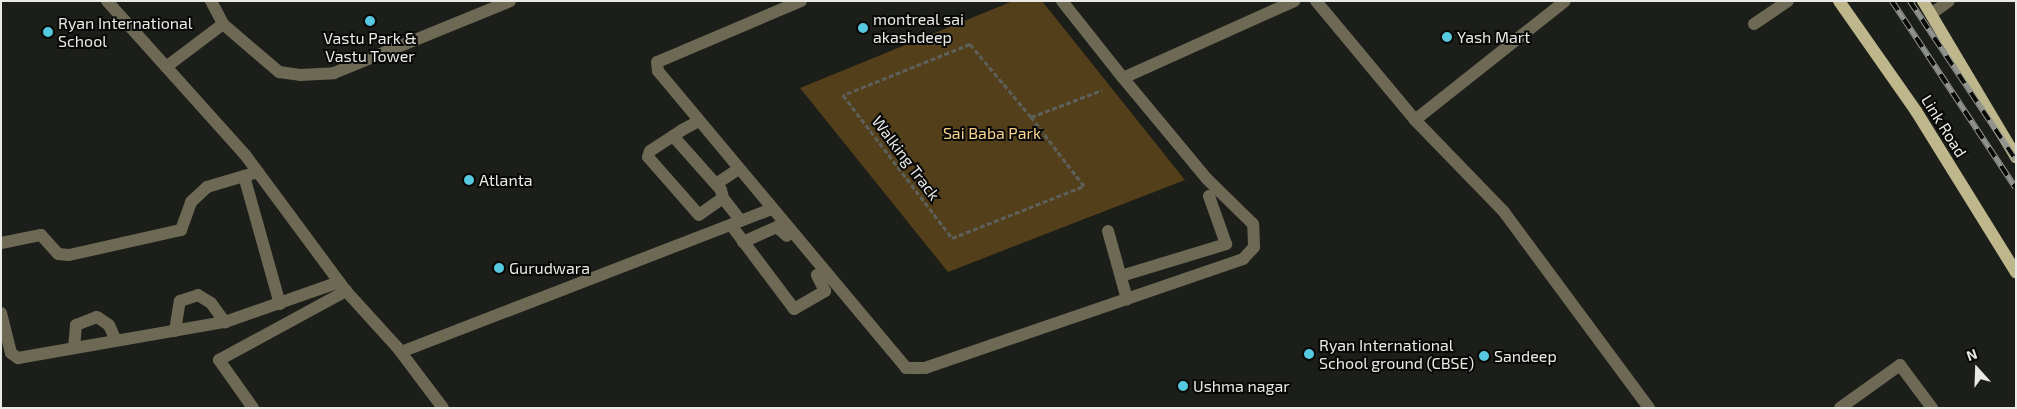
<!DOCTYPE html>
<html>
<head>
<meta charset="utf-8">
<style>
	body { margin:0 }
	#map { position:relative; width:2017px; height:409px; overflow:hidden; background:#1c1e19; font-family:"Exo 2",sans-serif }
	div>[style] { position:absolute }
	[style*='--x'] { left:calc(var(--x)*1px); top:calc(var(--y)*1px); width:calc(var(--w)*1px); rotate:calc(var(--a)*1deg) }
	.green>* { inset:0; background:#533f19 }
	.path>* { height:3px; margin-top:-1.5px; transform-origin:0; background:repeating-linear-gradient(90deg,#5d5f5a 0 5px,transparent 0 7.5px) }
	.minor>* { height:12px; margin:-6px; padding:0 6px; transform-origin:6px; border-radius:6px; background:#6d6955 }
	.major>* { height:12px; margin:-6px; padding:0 6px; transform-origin:6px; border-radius:6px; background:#beb78c }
	.rail>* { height:5.5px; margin-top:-2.75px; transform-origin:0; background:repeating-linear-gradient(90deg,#070806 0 11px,#90928d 0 22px); box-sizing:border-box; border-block:1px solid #90928d }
	.dots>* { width:14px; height:14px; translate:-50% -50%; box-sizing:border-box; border:2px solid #070806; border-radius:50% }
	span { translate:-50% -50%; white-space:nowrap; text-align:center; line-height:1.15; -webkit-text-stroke:4px #070806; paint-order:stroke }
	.poi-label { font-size:16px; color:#e9eae6 }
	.left { translate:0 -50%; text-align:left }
	.street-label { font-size:16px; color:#e9eae6 }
	.park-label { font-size:16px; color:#fad28b }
	.frame { position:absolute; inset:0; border:2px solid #e9eae6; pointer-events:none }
	.north { position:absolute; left:1952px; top:344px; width:50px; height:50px; -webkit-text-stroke:4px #070806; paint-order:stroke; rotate:340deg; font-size:14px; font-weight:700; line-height:20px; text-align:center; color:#e9eae6 }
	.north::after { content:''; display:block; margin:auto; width:18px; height:22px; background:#e9eae6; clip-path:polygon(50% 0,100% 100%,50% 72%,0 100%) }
</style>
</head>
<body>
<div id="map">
	<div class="green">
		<div style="clip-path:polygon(1013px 1px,1042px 1px,1185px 180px,948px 272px,800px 88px)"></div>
	</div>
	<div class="path">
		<div style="--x:1031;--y:117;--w:95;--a:-129.9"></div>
		<div style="--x:970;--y:44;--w:137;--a:158.1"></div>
		<div style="--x:843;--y:95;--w:180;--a:52.7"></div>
		<div style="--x:952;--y:238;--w:142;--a:-21.5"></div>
		<div style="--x:1084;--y:186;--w:87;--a:-127.5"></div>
		<div style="--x:1031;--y:117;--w:76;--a:-20.8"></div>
	</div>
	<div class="minor">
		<div style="--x:107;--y:1;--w:208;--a:48.1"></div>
		<div style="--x:246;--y:156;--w:168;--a:53.5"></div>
		<div style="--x:346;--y:291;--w:76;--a:47.7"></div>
		<div style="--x:397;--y:347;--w:76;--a:53"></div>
		<div style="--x:211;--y:1;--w:26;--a:62"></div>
		<div style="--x:223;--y:24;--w:74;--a:40.6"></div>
		<div style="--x:279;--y:72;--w:21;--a:8"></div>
		<div style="--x:300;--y:75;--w:34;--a:-3"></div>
		<div style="--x:334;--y:73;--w:190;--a:-22.2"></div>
		<div style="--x:801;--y:1;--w:156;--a:157"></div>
		<div style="--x:657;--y:62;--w:9;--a:84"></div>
		<div style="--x:658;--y:71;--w:387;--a:50.1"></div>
		<div style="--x:906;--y:368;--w:19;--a:0"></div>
		<div style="--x:925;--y:368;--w:336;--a:-18.9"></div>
		<div style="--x:1243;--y:259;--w:16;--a:-47"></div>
		<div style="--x:1254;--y:247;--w:23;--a:-92"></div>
		<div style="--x:1253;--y:224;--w:64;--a:-135.6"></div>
		<div style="--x:1207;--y:179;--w:131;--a:-129.7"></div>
		<div style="--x:1123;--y:78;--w:188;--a:-24.2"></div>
		<div style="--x:1062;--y:1;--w:98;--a:51.6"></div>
		<div style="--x:1316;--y:1;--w:155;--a:50.2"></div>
		<div style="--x:1415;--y:120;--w:128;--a:45.9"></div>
		<div style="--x:1504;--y:212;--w:244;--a:53.5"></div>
		<div style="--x:1931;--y:14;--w:22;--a:-36"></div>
		<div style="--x:1754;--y:24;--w:41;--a:-34.1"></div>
		<div style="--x:166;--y:67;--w:71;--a:-37"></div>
		<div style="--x:1415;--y:120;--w:191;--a:-38.4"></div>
		<div style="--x:673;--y:136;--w:72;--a:48.4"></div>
		<div style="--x:721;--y:190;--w:8;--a:76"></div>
		<div style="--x:723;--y:198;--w:29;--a:145"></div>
		<div style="--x:699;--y:215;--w:77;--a:-131.3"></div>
		<div style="--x:648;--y:157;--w:6;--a:-72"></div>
		<div style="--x:650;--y:151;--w:38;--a:-33"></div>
		<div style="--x:682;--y:130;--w:17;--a:-28"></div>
		<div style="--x:244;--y:176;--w:133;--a:74.3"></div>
		<div style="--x:716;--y:184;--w:27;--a:-34"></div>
		<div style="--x:723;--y:198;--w:29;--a:52"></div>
		<div style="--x:731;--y:225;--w:105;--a:53.1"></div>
		<div style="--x:794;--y:309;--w:36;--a:-30"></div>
		<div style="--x:825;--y:291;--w:18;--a:-117"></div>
		<div style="--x:1108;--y:231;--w:71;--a:74.4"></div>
		<div style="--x:743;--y:242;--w:37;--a:-24"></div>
		<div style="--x:777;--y:227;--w:13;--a:42"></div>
		<div style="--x:1;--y:243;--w:41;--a:-11.3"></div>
		<div style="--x:41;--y:235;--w:25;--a:48"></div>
		<div style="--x:58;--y:254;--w:11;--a:5"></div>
		<div style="--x:69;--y:255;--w:115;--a:-12.6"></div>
		<div style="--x:181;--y:230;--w:30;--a:-70"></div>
		<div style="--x:191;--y:202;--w:22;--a:-43"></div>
		<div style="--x:207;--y:187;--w:53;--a:-16.4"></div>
		<div style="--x:1121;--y:276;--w:110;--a:-16.9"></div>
		<div style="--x:1226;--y:244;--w:51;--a:-109.5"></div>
		<div style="--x:1;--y:313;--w:41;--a:76"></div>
		<div style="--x:11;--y:353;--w:9;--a:36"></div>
		<div style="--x:18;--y:358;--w:210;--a:-9.9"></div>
		<div style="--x:225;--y:322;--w:121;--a:-19.3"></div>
		<div style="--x:175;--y:331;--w:30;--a:-81"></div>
		<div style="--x:180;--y:301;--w:19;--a:-18"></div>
		<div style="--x:198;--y:295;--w:15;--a:32"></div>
		<div style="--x:211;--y:303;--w:24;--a:54"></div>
		<div style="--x:74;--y:348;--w:23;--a:-85"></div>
		<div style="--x:76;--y:325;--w:22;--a:-21"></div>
		<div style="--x:97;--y:317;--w:14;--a:34"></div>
		<div style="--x:109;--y:325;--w:17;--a:66"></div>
		<div style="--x:401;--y:352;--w:398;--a:-21.1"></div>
		<div style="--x:253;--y:408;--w:59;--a:-125.3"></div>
		<div style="--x:219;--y:360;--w:145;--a:-28.5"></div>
		<div style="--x:1840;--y:408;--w:74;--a:-35.6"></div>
		<div style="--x:1900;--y:365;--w:54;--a:53.3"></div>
	</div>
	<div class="major">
		<div style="--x:1839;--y:1;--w:134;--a:55"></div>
		<div style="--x:1916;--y:111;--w:190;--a:58.2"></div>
		<div style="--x:1923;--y:1;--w:182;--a:59.2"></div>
	</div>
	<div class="rail">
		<div style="--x:1892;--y:1;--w:224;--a:56.5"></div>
		<div style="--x:1910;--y:1;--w:191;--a:56.3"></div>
	</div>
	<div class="dots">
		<div style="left:370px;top:21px;background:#56c9e1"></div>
		<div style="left:863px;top:28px;background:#56c9e1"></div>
		<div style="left:48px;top:32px;background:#56c9e1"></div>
		<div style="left:1447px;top:37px;background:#56c9e1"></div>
		<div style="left:469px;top:180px;background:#56c9e1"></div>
		<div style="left:499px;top:268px;background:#56c9e1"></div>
		<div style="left:1309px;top:354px;background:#56c9e1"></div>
		<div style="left:1484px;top:356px;background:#56c9e1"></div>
		<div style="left:1183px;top:386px;background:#56c9e1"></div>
	</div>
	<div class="poi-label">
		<span class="left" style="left:873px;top:28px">montreal sai<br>akashdeep</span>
		<span class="left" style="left:58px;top:32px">Ryan International<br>School</span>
		<span class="left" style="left:1457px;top:37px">Yash Mart</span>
		<span style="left:370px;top:47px">Vastu Park &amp;<br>Vastu Tower</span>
		<span class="left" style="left:479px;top:180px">Atlanta</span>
		<span class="left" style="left:509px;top:268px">Gurudwara</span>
		<span class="left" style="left:1319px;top:354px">Ryan International<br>School ground (CBSE)</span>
		<span class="left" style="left:1494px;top:356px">Sandeep</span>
		<span class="left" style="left:1193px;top:386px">Ushma nagar</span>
	</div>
	<div class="street-label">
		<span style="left:1944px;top:126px;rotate:58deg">Link Road</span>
		<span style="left:906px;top:158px;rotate:53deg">Walking Track</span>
	</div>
	<div class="park-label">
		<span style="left:992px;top:133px">Sai Baba Park</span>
	</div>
	<div class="frame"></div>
	<div class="north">N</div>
</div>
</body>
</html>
